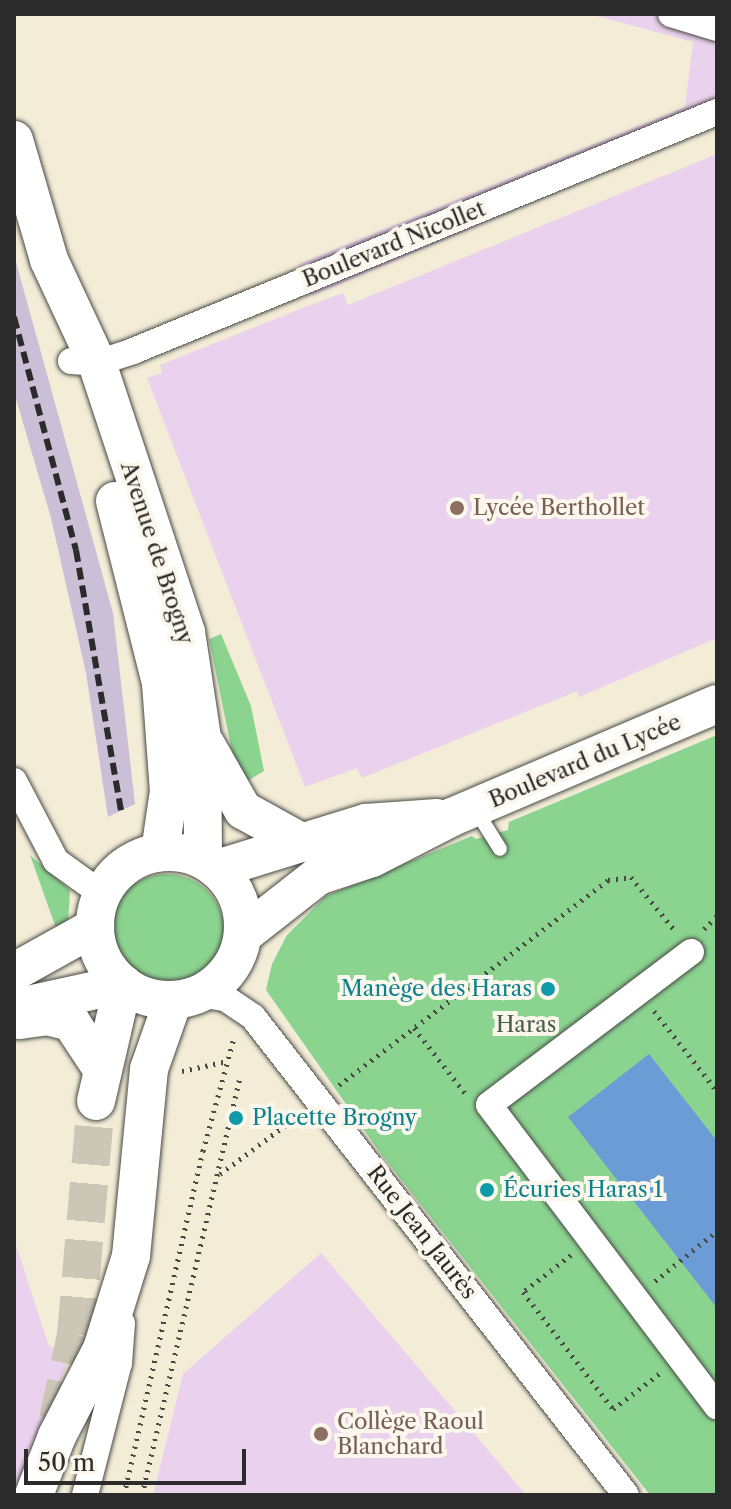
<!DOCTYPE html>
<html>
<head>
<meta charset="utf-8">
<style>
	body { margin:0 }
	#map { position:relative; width:731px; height:1509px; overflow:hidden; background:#f3edd7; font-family:"Libre Caslon Text",serif }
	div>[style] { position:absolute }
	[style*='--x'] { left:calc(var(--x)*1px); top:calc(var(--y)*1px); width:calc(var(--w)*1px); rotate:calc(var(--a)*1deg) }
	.built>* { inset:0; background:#ead1ed }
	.industrial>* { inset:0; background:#cabfd7 }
	.green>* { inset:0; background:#8bd490 }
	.round { border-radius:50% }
	.water>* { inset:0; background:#6b9cd5 }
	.secondary-tunnel>* { height:38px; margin-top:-19px; transform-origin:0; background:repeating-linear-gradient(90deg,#cbc6b5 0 38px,transparent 0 57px) }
	.path>* { height:5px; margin-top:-2.5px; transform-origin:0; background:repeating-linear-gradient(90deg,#494845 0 2px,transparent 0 8px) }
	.roads { filter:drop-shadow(0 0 2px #494845) drop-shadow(0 0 2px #494845) }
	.lane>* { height:14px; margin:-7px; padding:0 7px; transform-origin:7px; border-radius:7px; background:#fff }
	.street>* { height:26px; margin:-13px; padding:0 13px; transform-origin:13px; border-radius:13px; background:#fff }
	.secondary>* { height:38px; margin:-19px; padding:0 19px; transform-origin:19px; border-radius:19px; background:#fff }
	.secondary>.ring { margin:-19px; padding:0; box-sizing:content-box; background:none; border:38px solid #fff; border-radius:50% }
	.rail>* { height:6px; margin-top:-3px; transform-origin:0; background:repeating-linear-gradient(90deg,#2b2b2b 0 12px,transparent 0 18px) }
	.dots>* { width:22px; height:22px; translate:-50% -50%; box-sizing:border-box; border:4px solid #fbf7ec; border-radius:50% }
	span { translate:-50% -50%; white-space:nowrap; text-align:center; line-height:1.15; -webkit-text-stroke:8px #fbf7ec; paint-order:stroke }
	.street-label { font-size:22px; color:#2b2b2b }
	.education-label { font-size:22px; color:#785e54 }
	.left { translate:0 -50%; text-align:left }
	.culture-label { font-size:22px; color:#0d838f }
	.right { translate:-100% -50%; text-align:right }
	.park-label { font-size:22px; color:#485e49 }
	.frame { position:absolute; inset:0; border:16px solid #2b2b2b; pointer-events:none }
	.scale { position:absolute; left:24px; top:1449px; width:222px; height:36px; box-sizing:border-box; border:4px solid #2b2b2b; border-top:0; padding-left:10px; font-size:24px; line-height:28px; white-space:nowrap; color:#2b2b2b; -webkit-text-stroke:6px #fbf7ec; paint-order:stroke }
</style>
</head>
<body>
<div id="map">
	<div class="built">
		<div style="clip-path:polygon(590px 14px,717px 14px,717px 124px,312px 296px,298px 264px,685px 107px,693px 42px)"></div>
		<div style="clip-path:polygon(717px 154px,717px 638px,579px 697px,577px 691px,362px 778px,357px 768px,305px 787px,147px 378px,162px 373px,160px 365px,310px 305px,343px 293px,348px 305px)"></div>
		<div style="clip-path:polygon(14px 1238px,48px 1344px,68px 1360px,20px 1495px,14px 1495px)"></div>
		<div style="clip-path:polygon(321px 1253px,526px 1495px,153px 1495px,183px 1374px)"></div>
	</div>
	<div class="industrial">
		<div style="clip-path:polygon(14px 255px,113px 613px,135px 804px,108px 817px,86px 673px,51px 518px,14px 392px)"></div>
	</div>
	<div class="green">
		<div style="clip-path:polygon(221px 634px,251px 706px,264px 771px,239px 786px,209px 639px)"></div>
		<div style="clip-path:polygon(717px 735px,717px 1495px,650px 1495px,381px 1154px,266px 990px,272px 964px,287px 935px,326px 896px,472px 836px,476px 839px,508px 830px,509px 822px)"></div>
		<div style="clip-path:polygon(30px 855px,70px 890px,68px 924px,58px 934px)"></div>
		<div class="round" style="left:110px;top:874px;width:114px;height:114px"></div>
	</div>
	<div class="water">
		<div style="clip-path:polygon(649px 1054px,717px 1141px,717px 1308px,568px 1117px)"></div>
	</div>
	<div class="secondary-tunnel">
		<div style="--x:58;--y:1420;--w:87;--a:-78"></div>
		<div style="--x:76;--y:1335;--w:235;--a:-85.1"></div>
	</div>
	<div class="path">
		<div style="--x:704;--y:929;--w:18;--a:-45"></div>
		<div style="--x:654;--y:1011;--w:102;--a:51.8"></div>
		<div style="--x:414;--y:1028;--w:83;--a:51.9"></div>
		<div style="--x:182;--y:1071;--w:47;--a:-12.3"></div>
		<div style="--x:339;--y:1085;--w:338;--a:-37.3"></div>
		<div style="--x:608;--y:880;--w:23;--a:-7"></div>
		<div style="--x:631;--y:877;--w:71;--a:50.7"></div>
		<div style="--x:220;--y:1174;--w:99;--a:-36.8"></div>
		<div style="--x:571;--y:1255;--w:61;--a:142.4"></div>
		<div style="--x:523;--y:1292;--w:148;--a:52.4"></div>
		<div style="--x:613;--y:1409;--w:58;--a:-37.3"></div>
		<div style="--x:655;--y:1281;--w:80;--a:-38.9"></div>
		<div style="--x:124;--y:1495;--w:353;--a:-77.1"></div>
		<div style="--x:203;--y:1151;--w:117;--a:-74.7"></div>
		<div style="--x:142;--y:1495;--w:429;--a:-76.8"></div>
	</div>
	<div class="roads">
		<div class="lane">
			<div style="--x:475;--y:809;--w:47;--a:58"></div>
		</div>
		<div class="street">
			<div style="--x:671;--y:14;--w:48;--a:16.9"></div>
			<div style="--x:71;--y:361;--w:26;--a:4"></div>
			<div style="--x:97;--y:363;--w:38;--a:-18"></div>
			<div style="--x:133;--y:351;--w:631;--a:-22.26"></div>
			<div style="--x:14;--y:781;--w:90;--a:62.3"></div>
			<div style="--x:56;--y:861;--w:57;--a:35.7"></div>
			<div style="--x:691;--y:952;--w:253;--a:142.9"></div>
			<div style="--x:489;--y:1105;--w:378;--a:52.9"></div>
			<div style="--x:199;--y:994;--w:26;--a:9"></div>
			<div style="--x:225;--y:998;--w:34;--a:34"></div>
			<div style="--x:253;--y:1017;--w:606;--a:52.03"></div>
			<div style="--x:85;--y:1495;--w:136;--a:-75.6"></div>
			<div style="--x:119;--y:1363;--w:40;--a:-85.7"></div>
		</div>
		<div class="secondary">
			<div style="--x:14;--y:140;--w:125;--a:73.7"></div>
			<div style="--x:49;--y:260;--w:114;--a:65"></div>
			<div style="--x:97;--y:363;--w:283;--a:71.7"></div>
			<div style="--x:186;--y:632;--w:107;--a:81.4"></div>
			<div style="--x:202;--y:738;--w:122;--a:89.5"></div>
			<div style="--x:115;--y:501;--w:188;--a:75.8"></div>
			<div style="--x:161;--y:683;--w:108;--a:85.8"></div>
			<div style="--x:169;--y:791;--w:62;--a:98.4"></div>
			<div style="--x:206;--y:745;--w:75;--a:60.4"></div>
			<div style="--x:243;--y:810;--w:66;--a:28.9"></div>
			<div class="ring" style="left:95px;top:852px;width:110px;height:110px"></div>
			<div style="--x:217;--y:869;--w:156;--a:-17.2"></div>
			<div style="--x:366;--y:823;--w:71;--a:-4"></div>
			<div style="--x:244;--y:934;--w:94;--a:-38.1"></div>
			<div style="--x:318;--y:876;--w:57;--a:-18.4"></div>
			<div style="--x:372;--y:858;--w:90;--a:-27.1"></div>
			<div style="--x:452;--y:817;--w:288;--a:-23.1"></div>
			<div style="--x:14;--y:972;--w:93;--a:-29.1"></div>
			<div style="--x:14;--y:1008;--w:112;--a:-12.4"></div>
			<div style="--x:123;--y:984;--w:120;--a:103"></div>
			<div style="--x:20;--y:1020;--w:27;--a:-8"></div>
			<div style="--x:47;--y:1016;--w:25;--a:14"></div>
			<div style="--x:71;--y:1022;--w:56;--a:56.6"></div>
			<div style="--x:34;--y:1495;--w:63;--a:-68.7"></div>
			<div style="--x:57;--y:1436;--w:98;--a:-62.7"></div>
			<div style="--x:102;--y:1349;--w:97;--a:-72.7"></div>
			<div style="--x:131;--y:1256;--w:188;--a:-84.5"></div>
			<div style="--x:149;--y:1069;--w:72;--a:-70.6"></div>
		</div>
	</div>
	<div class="rail">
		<div style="--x:14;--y:317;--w:241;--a:75.1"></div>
		<div style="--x:76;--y:550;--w:264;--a:80.2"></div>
	</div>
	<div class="dots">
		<div style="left:457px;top:508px;background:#8d6e63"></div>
		<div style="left:548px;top:989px;background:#0f9aa8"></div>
		<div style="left:236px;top:1118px;background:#0f9aa8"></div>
		<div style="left:487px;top:1190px;background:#0f9aa8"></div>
		<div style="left:321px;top:1434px;background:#8d6e63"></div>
	</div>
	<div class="street-label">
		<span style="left:394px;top:244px;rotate:-22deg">Boulevard Nicollet</span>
		<span style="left:157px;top:553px;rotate:72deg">Avenue de Brogny</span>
		<span style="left:585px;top:761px;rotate:-23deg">Boulevard du Lycée</span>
		<span style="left:422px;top:1232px;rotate:52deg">Rue Jean Jaurès</span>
	</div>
	<div class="education-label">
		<span class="left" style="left:473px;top:508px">Lycée Berthollet</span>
		<span class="left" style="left:337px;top:1434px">Collège Raoul<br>Blanchard</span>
	</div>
	<div class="culture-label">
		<span class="right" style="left:532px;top:989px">Manège des Haras</span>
		<span class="left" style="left:252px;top:1118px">Placette Brogny</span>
		<span class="left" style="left:503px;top:1190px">Écuries Haras 1</span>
	</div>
	<div class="park-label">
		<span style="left:526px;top:1025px">Haras</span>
	</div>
	<div class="frame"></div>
	<div class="scale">50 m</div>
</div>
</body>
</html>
